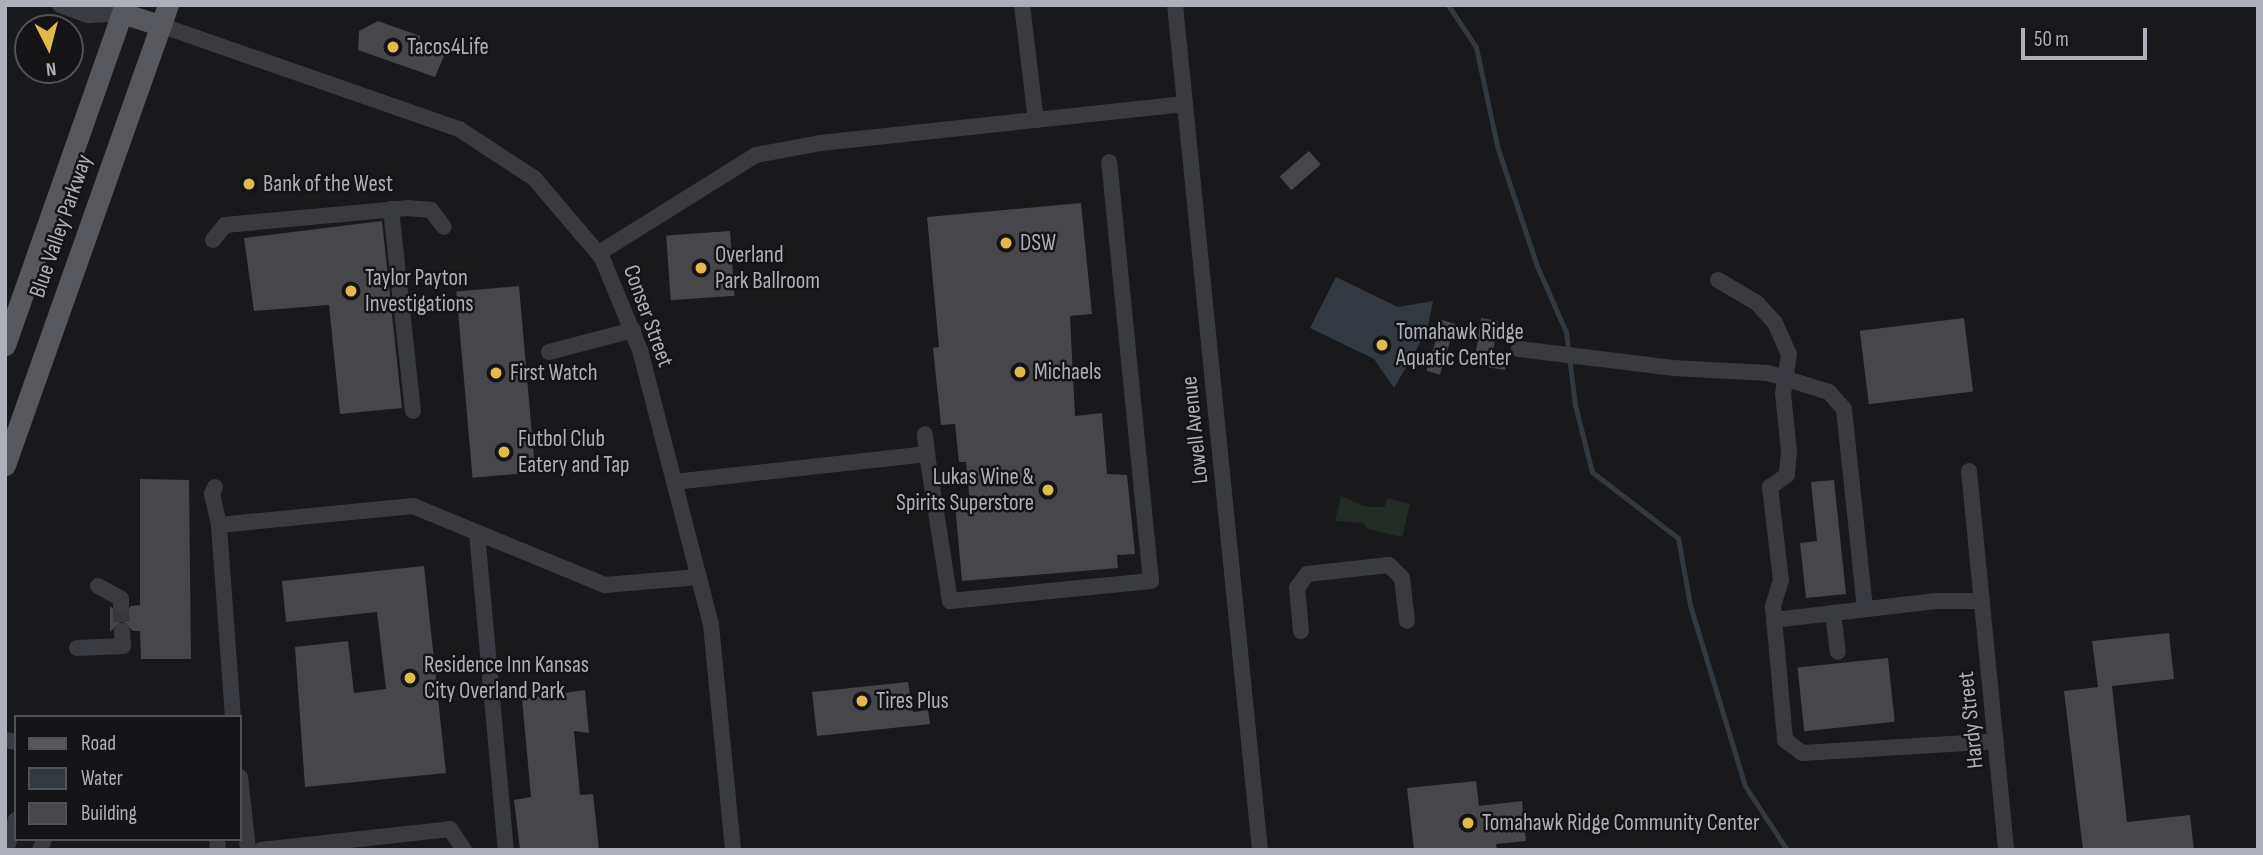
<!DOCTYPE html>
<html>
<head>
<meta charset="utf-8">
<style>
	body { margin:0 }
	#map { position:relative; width:2263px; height:855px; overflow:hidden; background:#19191b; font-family:"Sofia Sans Condensed",sans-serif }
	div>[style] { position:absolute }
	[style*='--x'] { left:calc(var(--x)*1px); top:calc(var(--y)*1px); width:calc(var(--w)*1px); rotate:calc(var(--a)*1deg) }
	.green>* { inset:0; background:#232b25 }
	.water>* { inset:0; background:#323940 }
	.stream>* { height:5px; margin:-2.5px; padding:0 2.5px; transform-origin:2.5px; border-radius:2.5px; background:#323940 }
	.building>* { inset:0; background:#46464b; transform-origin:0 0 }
	.minor-tunnel>* { height:16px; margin-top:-8px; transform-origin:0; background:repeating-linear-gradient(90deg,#37373b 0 16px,transparent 0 24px) }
	.minor>* { height:16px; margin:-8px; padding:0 8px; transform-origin:8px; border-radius:8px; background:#3a3b40 }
	.major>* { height:21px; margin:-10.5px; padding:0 10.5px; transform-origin:10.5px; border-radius:10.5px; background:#57585e }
	.dots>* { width:19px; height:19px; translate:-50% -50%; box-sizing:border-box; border:4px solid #141416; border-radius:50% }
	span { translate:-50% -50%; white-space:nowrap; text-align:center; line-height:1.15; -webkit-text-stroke:5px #141416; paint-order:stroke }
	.poi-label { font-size:23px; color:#adb0b9 }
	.left { translate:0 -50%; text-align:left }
	.right { translate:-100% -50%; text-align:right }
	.street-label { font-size:23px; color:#adb0b9 }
	.frame { position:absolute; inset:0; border:7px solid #adb0b9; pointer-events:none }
	.legend { position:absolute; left:14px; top:715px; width:228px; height:126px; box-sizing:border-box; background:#141416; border:2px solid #515257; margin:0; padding:9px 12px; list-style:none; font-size:21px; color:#adb0b9 }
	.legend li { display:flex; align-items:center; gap:14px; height:35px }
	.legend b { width:35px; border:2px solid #515257 }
	.north { position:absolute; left:14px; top:14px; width:70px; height:70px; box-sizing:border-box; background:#141416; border:2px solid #515257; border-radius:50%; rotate:174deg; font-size:19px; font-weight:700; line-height:28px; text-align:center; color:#adb0b9 }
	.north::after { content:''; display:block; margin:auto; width:24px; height:32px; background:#e1ba4b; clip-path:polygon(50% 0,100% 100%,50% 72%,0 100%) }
	.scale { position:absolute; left:2021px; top:28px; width:126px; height:32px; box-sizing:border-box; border:4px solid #adb0b9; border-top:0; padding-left:9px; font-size:21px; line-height:24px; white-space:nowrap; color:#adb0b9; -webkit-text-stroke:5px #141416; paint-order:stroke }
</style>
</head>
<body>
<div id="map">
	<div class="green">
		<div style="clip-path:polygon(1341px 496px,1367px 507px,1385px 507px,1387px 498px,1410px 504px,1402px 537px,1367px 529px,1363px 523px,1335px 521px)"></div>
	</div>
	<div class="water">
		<div style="clip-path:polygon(1336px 277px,1398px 307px,1433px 301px,1427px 331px,1394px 388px,1374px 359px,1310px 328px)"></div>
	</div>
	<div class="stream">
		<div style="--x:1448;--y:5;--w:50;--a:56.3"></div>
		<div style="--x:1476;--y:47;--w:101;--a:78"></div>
		<div style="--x:1497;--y:146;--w:126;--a:71.6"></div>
		<div style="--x:1537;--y:266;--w:72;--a:66.3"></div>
		<div style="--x:1566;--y:332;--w:74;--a:83"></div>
		<div style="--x:1575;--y:405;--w:69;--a:75.8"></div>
		<div style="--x:1592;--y:472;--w:108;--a:37.5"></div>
		<div style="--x:1678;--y:538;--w:68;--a:79.8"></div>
		<div style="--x:1690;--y:605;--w:189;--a:73.1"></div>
		<div style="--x:1745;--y:786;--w:77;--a:56.7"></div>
	</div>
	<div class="building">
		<div style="clip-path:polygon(378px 21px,420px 36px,419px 44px,446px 51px,435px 77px,358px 50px,359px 31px)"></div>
		<div style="left:1309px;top:151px;width:18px;height:39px;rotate:49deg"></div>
		<div style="clip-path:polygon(1081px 203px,1092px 314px,1070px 316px,1075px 416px,1102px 413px,1107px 474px,1127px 475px,1135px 554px,1117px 555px,1118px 568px,962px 581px,955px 505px,970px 504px,966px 462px,959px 462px,955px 424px,941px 425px,933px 348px,939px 347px,927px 217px)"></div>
		<div style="clip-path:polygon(382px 221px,402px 408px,340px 414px,329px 305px,254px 311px,244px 238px)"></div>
		<div style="left:730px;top:231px;width:65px;height:64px;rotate:86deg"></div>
		<div style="left:519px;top:286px;width:187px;height:63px;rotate:85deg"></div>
		<div style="clip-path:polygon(1481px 318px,1498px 321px,1493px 352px,1508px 354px,1505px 370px,1474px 365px)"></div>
		<div style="left:1964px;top:318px;width:74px;height:105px;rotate:83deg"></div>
		<div style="left:1442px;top:320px;width:14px;height:53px;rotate:17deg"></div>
		<div style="clip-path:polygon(140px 479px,189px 480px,191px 659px,141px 659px,140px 631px,133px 631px,122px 621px,110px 632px,110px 606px,122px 616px,131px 606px,140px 605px)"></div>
		<div style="clip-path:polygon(1834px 480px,1846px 594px,1806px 598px,1800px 543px,1817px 541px,1811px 482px)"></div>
		<div style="clip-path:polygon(424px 566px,446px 773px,305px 787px,295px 647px,348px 641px,354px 693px,386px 689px,377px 612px,286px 622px,282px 581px)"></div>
		<div style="clip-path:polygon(2169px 633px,2174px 679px,2112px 686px,2127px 822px,2190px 815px,2194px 850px,2083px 850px,2064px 691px,2098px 687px,2092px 641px)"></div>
		<div style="left:1888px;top:658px;width:64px;height:91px;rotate:84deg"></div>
		<div style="clip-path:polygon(908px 682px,913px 712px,928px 710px,930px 724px,817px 736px,812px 692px)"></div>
		<div style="clip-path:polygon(585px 690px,589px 733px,574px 731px,580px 795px,593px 794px,599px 850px,520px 850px,514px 800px,531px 797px,522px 699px)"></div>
		<div style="clip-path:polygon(1476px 781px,1479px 806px,1522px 801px,1526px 841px,1496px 844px,1497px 850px,1414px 850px,1407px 788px)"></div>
	</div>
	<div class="minor-tunnel">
		<div style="--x:121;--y:606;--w:25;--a:88"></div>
	</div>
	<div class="minor">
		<div style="--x:60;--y:5;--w:30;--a:20"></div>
		<div style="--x:88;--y:15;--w:34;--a:-3"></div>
		<div style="--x:1022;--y:5;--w:116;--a:83.1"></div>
		<div style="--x:1175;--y:5;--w:849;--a:84.26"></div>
		<div style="--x:160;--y:25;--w:317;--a:19.2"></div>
		<div style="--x:459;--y:129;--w:90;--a:33.2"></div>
		<div style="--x:534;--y:178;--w:105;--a:49.6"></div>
		<div style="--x:602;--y:258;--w:100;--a:67.6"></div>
		<div style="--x:640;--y:350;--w:284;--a:75.5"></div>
		<div style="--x:711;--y:625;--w:226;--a:84.4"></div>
		<div style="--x:391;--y:209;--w:203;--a:83.8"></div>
		<div style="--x:213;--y:240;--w:19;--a:-51"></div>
		<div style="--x:225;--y:225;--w:183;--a:-5.3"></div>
		<div style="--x:407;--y:208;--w:24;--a:5"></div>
		<div style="--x:431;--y:210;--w:21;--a:53"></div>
		<div style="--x:599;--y:253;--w:185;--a:-32"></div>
		<div style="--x:756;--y:155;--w:65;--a:-10.6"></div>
		<div style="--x:820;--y:143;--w:367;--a:-6.1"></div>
		<div style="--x:1718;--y:280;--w:45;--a:30.5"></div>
		<div style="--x:1757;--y:303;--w:27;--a:48"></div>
		<div style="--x:1775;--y:323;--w:34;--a:66"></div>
		<div style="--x:1789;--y:354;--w:40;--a:98.5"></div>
		<div style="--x:1783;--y:394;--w:57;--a:84"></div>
		<div style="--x:1789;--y:451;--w:24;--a:95"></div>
		<div style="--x:1787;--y:475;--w:21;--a:145"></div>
		<div style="--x:1770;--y:487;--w:94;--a:83.3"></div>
		<div style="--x:1781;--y:580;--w:28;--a:107"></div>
		<div style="--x:1773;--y:607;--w:134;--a:84.8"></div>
		<div style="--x:1785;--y:740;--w:21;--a:37"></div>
		<div style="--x:1802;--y:753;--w:194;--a:-3.5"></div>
		<div style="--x:1519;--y:349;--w:155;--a:7"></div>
		<div style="--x:1673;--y:368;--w:95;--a:3"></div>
		<div style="--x:1768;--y:373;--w:64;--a:17.3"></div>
		<div style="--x:1829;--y:392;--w:23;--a:49"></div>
		<div style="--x:1844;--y:409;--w:201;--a:84"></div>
		<div style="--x:549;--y:352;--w:87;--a:-14.7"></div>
		<div style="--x:927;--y:454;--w:149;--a:81.1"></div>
		<div style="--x:950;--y:601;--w:202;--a:-5.7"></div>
		<div style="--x:1151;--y:581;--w:421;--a:-95.7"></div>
		<div style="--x:1969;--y:471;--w:381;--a:84.4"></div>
		<div style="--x:674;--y:482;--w:255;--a:-6.3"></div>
		<div style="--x:927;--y:454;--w:20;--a:-96"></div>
		<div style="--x:215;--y:487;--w:8;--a:113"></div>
		<div style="--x:212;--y:494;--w:32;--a:77"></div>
		<div style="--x:477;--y:533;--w:318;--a:84.8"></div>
		<div style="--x:98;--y:586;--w:26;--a:29"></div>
		<div style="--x:121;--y:599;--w:7;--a:90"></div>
		<div style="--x:1833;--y:613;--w:39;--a:83"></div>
		<div style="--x:1774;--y:620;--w:163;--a:-6.7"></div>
		<div style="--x:1936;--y:601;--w:46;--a:0"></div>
		<div style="--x:1301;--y:631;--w:43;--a:-95.3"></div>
		<div style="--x:1297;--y:588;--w:17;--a:-54"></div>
		<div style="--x:1307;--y:574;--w:82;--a:-6.3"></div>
		<div style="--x:1389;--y:565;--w:18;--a:45"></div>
		<div style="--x:1402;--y:578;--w:43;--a:83.4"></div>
		<div style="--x:77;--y:648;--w:46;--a:-2.5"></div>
		<div style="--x:123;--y:646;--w:15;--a:-94"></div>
		<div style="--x:233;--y:717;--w:193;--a:-94.2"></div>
		<div style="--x:219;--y:525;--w:195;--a:-5.6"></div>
		<div style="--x:413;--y:506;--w:208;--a:22.4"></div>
		<div style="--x:605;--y:585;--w:94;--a:-4.9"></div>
		<div style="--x:5;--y:740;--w:11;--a:10"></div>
		<div style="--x:240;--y:777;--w:73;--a:83.7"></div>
		<div style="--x:217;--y:839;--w:11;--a:85"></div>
		<div style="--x:6;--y:850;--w:32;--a:-72"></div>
		<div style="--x:40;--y:850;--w:12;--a:-70"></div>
		<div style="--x:261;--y:850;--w:190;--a:-6.3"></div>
		<div style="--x:450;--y:829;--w:25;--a:56"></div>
	</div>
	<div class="major">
		<div style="--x:122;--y:13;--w:40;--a:18"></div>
		<div style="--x:5;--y:345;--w:361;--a:-70.6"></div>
		<div style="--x:5;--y:465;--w:488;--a:-70.5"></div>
	</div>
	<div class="dots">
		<div style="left:393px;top:47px;background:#e1ba4b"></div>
		<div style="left:249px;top:184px;background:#e1ba4b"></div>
		<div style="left:1006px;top:243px;background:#e1ba4b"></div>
		<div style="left:701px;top:268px;background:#e1ba4b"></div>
		<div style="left:351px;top:291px;background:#e1ba4b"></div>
		<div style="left:1382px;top:345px;background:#e1ba4b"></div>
		<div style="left:1020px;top:372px;background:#e1ba4b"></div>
		<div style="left:496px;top:373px;background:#e1ba4b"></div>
		<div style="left:504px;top:452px;background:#e1ba4b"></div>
		<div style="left:1048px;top:490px;background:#e1ba4b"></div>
		<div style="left:410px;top:678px;background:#e1ba4b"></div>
		<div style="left:862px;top:701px;background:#e1ba4b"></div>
		<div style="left:1468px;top:823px;background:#e1ba4b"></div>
	</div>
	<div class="poi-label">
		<span class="left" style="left:407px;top:47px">Tacos4Life</span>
		<span class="left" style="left:263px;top:184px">Bank of the West</span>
		<span class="left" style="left:1020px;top:243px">DSW</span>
		<span class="left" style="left:715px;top:268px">Overland<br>Park Ballroom</span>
		<span class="left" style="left:365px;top:291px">Taylor Payton<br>Investigations</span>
		<span class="left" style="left:1396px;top:345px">Tomahawk Ridge<br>Aquatic Center</span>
		<span class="left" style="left:1034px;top:372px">Michaels</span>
		<span class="left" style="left:510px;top:373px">First Watch</span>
		<span class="left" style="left:518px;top:452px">Futbol Club<br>Eatery and Tap</span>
		<span class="right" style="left:1034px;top:490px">Lukas Wine &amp;<br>Spirits Superstore</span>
		<span class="left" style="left:424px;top:678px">Residence Inn Kansas<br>City Overland Park</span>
		<span class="left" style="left:876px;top:701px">Tires Plus</span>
		<span class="left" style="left:1482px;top:823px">Tomahawk Ridge Community Center</span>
	</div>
	<div class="street-label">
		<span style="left:61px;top:226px;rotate:-71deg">Blue Valley Parkway</span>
		<span style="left:648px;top:316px;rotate:70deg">Conser Street</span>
		<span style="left:1195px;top:430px;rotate:-96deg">Lowell Avenue</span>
		<span style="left:1971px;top:720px;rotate:-96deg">Hardy Street</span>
	</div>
	<div class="frame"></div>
	<ul class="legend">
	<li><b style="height:9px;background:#57585e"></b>Road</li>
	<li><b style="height:19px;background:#323940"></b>Water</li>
	<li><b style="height:19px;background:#46464b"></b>Building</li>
	</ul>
	<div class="north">N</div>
	<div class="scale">50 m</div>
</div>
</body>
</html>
